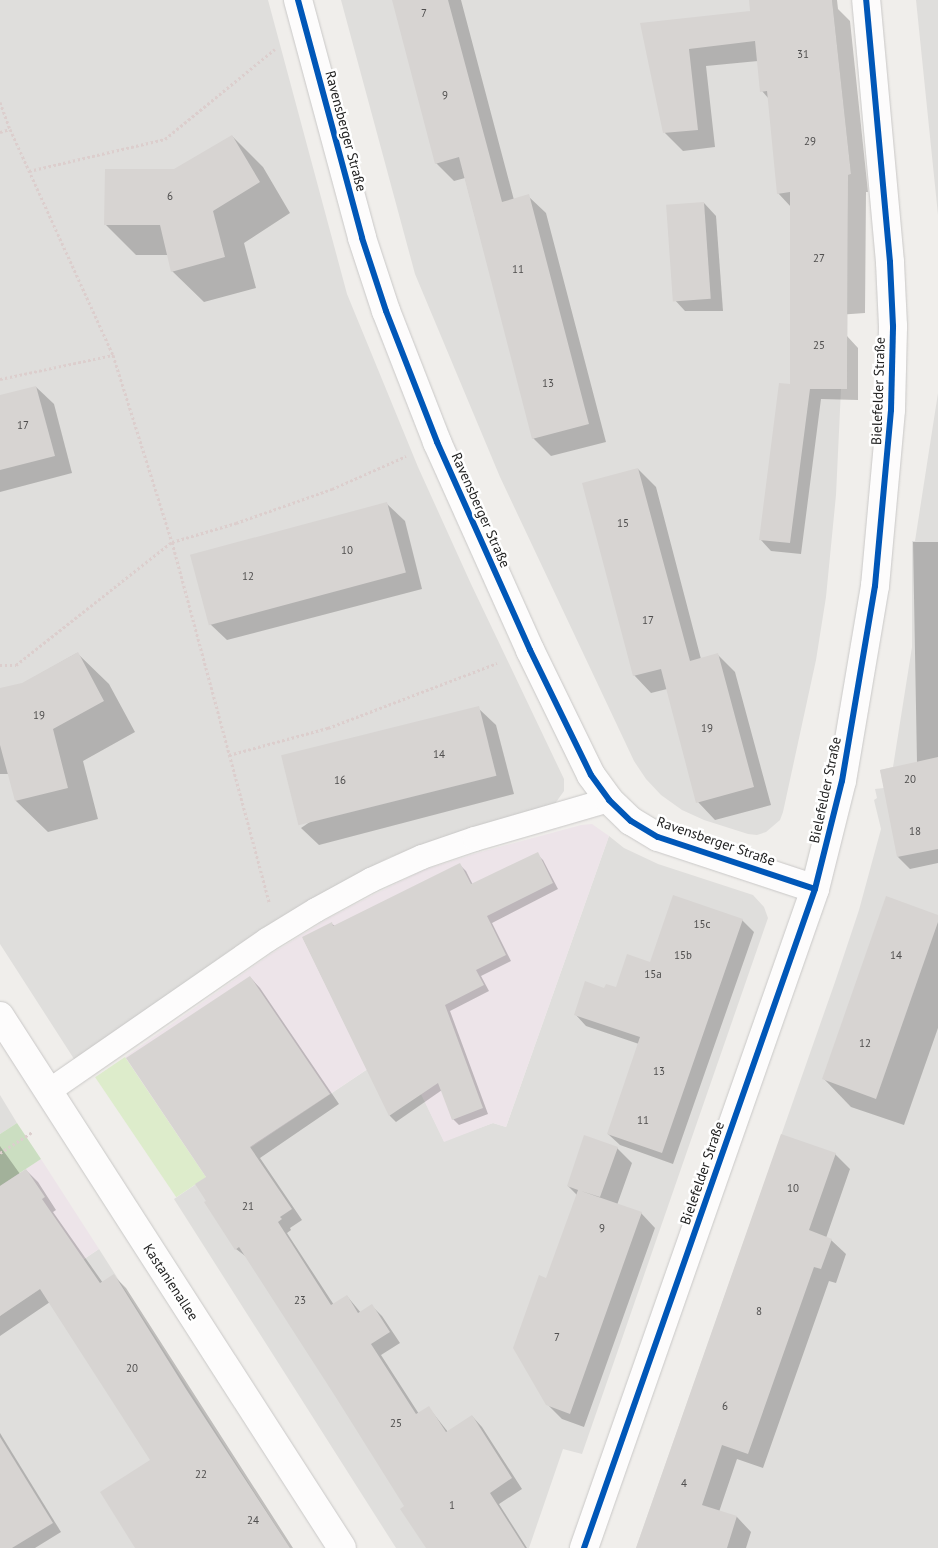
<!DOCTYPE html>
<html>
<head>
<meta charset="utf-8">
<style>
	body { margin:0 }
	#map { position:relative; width:938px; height:1548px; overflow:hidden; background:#f0eeeb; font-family:"PT Sans",sans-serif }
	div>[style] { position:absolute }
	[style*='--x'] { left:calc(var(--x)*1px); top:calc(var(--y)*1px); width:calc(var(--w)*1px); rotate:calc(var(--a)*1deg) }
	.residential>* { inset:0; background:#dfdedc }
	.industrial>* { inset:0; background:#ede4e9 }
	.grass>* { inset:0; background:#ddeccb; transform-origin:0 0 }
	.forest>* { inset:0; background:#cbdec1 }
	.shadow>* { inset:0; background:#0003 }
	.building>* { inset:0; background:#d7d4d2; transform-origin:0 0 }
	.path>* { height:3px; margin-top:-1.5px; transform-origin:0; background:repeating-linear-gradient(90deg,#dccecd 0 2.5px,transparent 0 5px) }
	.roads { filter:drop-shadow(0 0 1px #c9c8c7) drop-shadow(0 0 1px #c9c8c7) }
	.service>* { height:24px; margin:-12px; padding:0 12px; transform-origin:12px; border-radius:12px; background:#fdfcfc }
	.minor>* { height:28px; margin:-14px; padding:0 14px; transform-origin:14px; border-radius:14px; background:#fdfcfc }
	.cycleway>* { height:6px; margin:-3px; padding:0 3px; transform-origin:3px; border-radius:3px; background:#0057b8 }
	span { translate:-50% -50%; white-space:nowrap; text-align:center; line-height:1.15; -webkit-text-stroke:5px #fff; paint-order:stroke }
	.number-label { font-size:11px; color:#4f4e4e }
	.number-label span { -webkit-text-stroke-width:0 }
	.street-label { font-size:14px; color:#222 }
</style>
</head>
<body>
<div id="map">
	<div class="residential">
		<div style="clip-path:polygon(0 0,268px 0,347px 294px,418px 467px,471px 584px,564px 779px,564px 791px,554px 805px,441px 838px,388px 858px,302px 904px,228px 952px,76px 1062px,0 944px)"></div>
		<div style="clip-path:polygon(341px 0,832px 0,851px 174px,846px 175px,848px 215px,847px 389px,841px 389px,836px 495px,826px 597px,816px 660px,783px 812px,780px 820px,766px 832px,757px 835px,748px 834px,704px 820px,682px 810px,661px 795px,646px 779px,634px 761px,500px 477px,415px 274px)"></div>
		<div style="clip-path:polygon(916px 0,938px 0,938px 215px)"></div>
		<div style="clip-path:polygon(938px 393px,938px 1548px,636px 1548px,835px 982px,859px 910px,881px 829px,874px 800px,877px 798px,875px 789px,884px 788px,880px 770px,893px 767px,912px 647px,912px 541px,915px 541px)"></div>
		<div style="clip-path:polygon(609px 836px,624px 848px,658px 864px,753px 895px,764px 907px,768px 918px,582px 1454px,563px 1449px,529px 1548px,396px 1548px,174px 1199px,399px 1048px,444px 1141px,493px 1123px,506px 1127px)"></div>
		<div style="clip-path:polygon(0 1095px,17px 1123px,0 1134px)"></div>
		<div style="clip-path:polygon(99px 1249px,290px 1548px,0 1548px,0 1316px)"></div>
	</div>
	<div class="industrial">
		<div style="clip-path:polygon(592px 824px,609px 836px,506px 1127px,493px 1123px,444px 1142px,399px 1048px,206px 1177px,125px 1057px,271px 954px,329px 918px,373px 895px,424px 870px,477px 853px,581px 825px)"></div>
		<div style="clip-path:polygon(41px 1159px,99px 1249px,84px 1259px,0 1186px)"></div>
	</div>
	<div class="grass">
		<div style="left:125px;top:1057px;width:145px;height:36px;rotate:56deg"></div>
	</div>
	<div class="forest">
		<div style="clip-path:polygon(17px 1123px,41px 1159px,0 1186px,0 1134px)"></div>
	</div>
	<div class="shadow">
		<div style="clip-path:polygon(393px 0,461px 0,514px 200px,528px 196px,546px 213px,606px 442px,551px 456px,533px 438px,465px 178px,454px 181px,436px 163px)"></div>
		<div style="clip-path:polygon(750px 0,837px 0,838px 9px,850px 21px,868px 192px,866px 192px,865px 313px,809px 317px,791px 207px,778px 193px,769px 99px,762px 91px,758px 61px,706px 66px,715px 147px,683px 151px,665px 133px,642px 24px,751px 12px)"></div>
		<div style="clip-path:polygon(232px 136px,263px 167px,290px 213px,244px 243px,256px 288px,204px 302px,172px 271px,169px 255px,136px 255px,105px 224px,174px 170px)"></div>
		<div style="clip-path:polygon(704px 203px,716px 216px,723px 311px,685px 311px,673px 298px)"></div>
		<div style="clip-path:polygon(847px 336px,858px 348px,858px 400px,821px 399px,801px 554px,771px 551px,760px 539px,791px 386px)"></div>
		<div style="clip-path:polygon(36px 387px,54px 404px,72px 473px,0 492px,0 396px)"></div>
		<div style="clip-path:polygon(638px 469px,656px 487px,701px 659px,718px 655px,735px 672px,771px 805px,715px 820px,698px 802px,667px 689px,651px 693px,634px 675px)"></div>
		<div style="clip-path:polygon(387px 504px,405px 521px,422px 589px,227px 640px,209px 623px)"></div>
		<div style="clip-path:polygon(913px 542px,938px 542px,938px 863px,910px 869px,898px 857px,917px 763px)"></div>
		<div style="clip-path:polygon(77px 653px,109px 684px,135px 732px,83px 761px,98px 819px,48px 832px,16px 801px,9px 774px,0 774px,0 689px,22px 684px)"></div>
		<div style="clip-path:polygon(478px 708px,496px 725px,514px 794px,319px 845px,301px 828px)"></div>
		<div style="clip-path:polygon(537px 854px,543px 860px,558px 889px,492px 923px,511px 961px,481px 976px,489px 991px,450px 1011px,488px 1114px,459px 1125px,453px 1119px,442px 1090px,396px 1122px,390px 1116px,303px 938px,332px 924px,335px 926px,460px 865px,466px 871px,473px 885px)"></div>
		<div style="clip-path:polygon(938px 916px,938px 1028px,904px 1125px,851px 1107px,824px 1079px)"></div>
		<div style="clip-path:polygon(742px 920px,754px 932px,673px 1164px,620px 1145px,608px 1134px,639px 1044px,586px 1026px,575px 1014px,605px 990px,617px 989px)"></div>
		<div style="clip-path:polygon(250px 977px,260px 988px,339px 1104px,260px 1158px,302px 1220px,290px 1228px,291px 1230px,287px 1233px,334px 1305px,347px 1296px,361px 1313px,372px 1306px,382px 1316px,400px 1343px,381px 1355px,419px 1414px,429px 1408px,448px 1432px,472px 1416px,482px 1427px,522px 1489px,499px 1504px,527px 1548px,427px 1548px,406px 1506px,248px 1258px,236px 1249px,208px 1178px)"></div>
		<div style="clip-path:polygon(0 1146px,20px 1174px,26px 1170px,38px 1182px,56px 1210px,53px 1212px,103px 1283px,114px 1276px,126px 1288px,293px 1548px,137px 1548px,152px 1460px,50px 1302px,0 1336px)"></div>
		<div style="clip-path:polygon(617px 1148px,632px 1163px,617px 1205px,641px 1213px,655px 1228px,584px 1427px,562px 1419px,547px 1404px,547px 1279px,577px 1195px,568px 1186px)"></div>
		<div style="clip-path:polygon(835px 1154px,850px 1169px,826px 1238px,831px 1240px,846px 1254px,836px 1283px,829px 1281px,763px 1468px,737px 1459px,719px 1512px,737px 1517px,751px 1532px,746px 1548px,637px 1548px)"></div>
		<div style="clip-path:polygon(0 1433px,61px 1532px,35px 1548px,0 1548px)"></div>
	</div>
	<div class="building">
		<div style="clip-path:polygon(392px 0,448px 0,502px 202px,529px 194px,589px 424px,532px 439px,459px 157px,435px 164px)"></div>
		<div style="clip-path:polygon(749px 0,832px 0,851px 174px,848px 175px,847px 389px,810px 389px,790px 543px,759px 540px,779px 383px,790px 384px,790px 192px,777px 194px,767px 91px,760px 92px,755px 41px,689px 49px,698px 130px,663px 133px,640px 23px,750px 11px)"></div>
		<div style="clip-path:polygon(232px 135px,260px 182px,213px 211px,225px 257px,171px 272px,160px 225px,104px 225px,105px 169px,174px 169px)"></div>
		<div style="left:704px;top:202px;width:97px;height:38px;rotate:86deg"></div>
		<div style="clip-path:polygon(36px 386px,55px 456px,0 470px,0 395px)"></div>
		<div style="clip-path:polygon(638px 468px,690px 661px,718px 653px,754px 787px,696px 803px,661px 669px,633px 676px,582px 483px)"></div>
		<div style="left:387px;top:502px;width:73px;height:204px;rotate:75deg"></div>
		<div style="clip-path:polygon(78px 652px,104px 701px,53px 729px,68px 788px,15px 801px,0 745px,0 688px,22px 683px)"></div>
		<div style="left:479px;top:706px;width:72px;height:204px;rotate:76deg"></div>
		<div style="clip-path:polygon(938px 757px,938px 849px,897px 857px,880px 770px)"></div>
		<div style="clip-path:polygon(538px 852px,553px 883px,487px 916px,506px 955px,476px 970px,484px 985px,445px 1005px,483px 1108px,452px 1120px,438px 1083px,389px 1116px,302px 937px,332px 922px,333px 926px,460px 863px,471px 884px)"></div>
		<div style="clip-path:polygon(673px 895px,743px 919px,662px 1153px,607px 1134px,640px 1037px,574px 1015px,585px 981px,604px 988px,606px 984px,616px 987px,627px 954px,650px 962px)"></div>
		<div style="clip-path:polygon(886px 896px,938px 915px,938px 922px,876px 1099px,822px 1079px)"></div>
		<div style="clip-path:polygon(250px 976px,330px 1094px,250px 1147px,292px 1209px,280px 1217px,282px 1219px,278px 1222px,331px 1305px,347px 1295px,358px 1313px,372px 1304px,390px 1332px,371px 1344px,416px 1414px,429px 1406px,446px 1432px,472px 1415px,512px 1478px,490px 1493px,525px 1548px,426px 1548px,400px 1509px,404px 1506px,335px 1396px,239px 1247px,235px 1250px,204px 1202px,206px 1201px,195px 1184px,206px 1177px,126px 1058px)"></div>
		<div style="clip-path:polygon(781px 1134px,836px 1153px,809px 1230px,832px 1239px,821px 1269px,814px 1267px,748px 1454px,722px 1445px,702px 1505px,737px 1516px,727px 1548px,636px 1548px)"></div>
		<div style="clip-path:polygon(584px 1135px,618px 1147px,600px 1197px,581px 1191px,642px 1212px,570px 1414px,546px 1405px,513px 1348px,539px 1275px,546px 1278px,578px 1190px,567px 1186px)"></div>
		<div style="clip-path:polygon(26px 1169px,45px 1197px,42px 1199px,100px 1283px,114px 1274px,186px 1389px,290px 1548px,135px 1548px,100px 1492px,150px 1460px,40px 1289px,0 1316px,0 1186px)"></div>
		<div style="clip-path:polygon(0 1437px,53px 1523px,12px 1548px,0 1548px)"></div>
	</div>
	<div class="path">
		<div style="--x:0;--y:102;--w:29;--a:70"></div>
		<div style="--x:10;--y:129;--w:248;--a:65.5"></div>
		<div style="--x:113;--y:355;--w:196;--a:72.5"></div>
		<div style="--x:172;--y:542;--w:373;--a:74.9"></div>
		<div style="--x:0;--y:132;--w:10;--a:-17"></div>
		<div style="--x:29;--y:171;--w:140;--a:-13.2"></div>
		<div style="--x:165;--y:139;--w:142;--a:-39.3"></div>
		<div style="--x:0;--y:379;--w:116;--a:-12"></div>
		<div style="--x:0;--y:665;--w:16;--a:0"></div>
		<div style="--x:16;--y:665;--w:199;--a:-38.3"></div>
		<div style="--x:172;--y:542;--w:67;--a:-16.5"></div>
		<div style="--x:236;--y:523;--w:102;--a:-19.5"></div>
		<div style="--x:332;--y:489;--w:81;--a:-24"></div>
		<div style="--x:229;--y:755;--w:103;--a:-15.3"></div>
		<div style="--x:328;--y:728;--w:181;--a:-21"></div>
		<div style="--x:0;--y:1153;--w:38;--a:-33"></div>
	</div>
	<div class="roads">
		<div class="service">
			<div style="--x:49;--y:1091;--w:265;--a:-34.7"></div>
			<div style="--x:267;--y:940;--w:57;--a:-31.5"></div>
			<div style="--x:316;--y:910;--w:63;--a:-28.6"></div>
			<div style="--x:371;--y:880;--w:56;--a:-24.3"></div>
			<div style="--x:422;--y:857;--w:56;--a:-18.8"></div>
			<div style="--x:475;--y:839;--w:140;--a:-16.2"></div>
		</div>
		<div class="minor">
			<div style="--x:298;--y:0;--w:246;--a:74.9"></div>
			<div style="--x:362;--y:238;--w:77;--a:71.8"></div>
			<div style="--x:386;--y:311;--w:141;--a:68.7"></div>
			<div style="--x:437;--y:442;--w:228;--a:65.9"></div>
			<div style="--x:530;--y:650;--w:139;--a:64"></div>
			<div style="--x:591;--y:775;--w:31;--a:54"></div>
			<div style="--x:609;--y:800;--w:30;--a:44"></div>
			<div style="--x:631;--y:821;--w:31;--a:31"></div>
			<div style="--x:658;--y:837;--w:165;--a:18.3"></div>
			<div style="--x:0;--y:1016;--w:632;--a:57.26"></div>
			<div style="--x:584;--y:1548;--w:698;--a:-70.68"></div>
			<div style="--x:815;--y:889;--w:111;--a:-76"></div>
			<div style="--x:842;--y:781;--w:198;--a:-80.4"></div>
			<div style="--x:875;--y:586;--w:177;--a:-84.8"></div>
			<div style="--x:891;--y:410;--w:84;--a:-88.6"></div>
			<div style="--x:893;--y:326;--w:64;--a:-92.7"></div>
			<div style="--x:890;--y:262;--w:263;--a:-95.2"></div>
		</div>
	</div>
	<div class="cycleway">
		<div style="--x:298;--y:0;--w:246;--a:74.9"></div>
		<div style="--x:362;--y:238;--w:77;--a:71.8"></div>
		<div style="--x:386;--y:311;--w:141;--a:68.7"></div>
		<div style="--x:437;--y:442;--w:228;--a:65.9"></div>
		<div style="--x:530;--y:650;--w:139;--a:64"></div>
		<div style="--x:591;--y:775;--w:31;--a:54"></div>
		<div style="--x:609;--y:800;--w:30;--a:44"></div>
		<div style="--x:631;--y:821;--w:31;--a:31"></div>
		<div style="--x:658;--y:837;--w:165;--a:18.3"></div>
		<div style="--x:584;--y:1548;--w:698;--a:-70.68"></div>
		<div style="--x:815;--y:889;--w:111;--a:-76"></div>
		<div style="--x:842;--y:781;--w:198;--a:-80.4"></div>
		<div style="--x:875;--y:586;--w:177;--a:-84.8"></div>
		<div style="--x:891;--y:410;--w:84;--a:-88.6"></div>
		<div style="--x:893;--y:326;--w:64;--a:-92.7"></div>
		<div style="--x:890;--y:262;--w:263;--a:-95.2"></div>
	</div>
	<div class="number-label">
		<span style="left:424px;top:13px">7</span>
		<span style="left:803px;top:54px">31</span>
		<span style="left:445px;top:95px">9</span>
		<span style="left:810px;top:141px">29</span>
		<span style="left:170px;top:196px">6</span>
		<span style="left:819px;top:258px">27</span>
		<span style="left:518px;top:269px">11</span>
		<span style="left:819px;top:345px">25</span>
		<span style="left:548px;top:383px">13</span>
		<span style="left:23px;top:425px">17</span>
		<span style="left:623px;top:523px">15</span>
		<span style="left:347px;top:550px">10</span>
		<span style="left:248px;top:576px">12</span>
		<span style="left:648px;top:620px">17</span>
		<span style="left:39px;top:715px">19</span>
		<span style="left:707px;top:728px">19</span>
		<span style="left:439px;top:754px">14</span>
		<span style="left:910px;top:779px">20</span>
		<span style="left:340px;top:780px">16</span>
		<span style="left:915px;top:831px">18</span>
		<span style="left:702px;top:924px">15c</span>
		<span style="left:683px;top:955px">15b</span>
		<span style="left:896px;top:955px">14</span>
		<span style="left:653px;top:974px">15a</span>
		<span style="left:865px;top:1043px">12</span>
		<span style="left:659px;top:1071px">13</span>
		<span style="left:643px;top:1120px">11</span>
		<span style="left:793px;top:1188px">10</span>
		<span style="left:248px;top:1206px">21</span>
		<span style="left:602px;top:1228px">9</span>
		<span style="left:300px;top:1300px">23</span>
		<span style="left:759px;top:1311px">8</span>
		<span style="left:557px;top:1337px">7</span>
		<span style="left:132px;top:1368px">20</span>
		<span style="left:725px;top:1406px">6</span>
		<span style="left:396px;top:1423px">25</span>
		<span style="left:201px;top:1474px">22</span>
		<span style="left:684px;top:1483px">4</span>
		<span style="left:452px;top:1505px">1</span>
		<span style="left:253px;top:1520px">24</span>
	</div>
	<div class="street-label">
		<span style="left:346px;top:131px;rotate:75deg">Ravensberger Straße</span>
		<span style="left:878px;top:391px;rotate:-88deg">Bielefelder Straße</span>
		<span style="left:481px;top:510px;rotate:66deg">Ravensberger Straße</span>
		<span style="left:825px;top:790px;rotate:-78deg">Bielefelder Straße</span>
		<span style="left:716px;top:841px;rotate:19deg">Ravensberger Straße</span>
		<span style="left:702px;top:1173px;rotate:-71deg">Bielefelder Straße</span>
		<span style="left:171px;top:1282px;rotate:57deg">Kastanienallee</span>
	</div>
</div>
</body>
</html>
